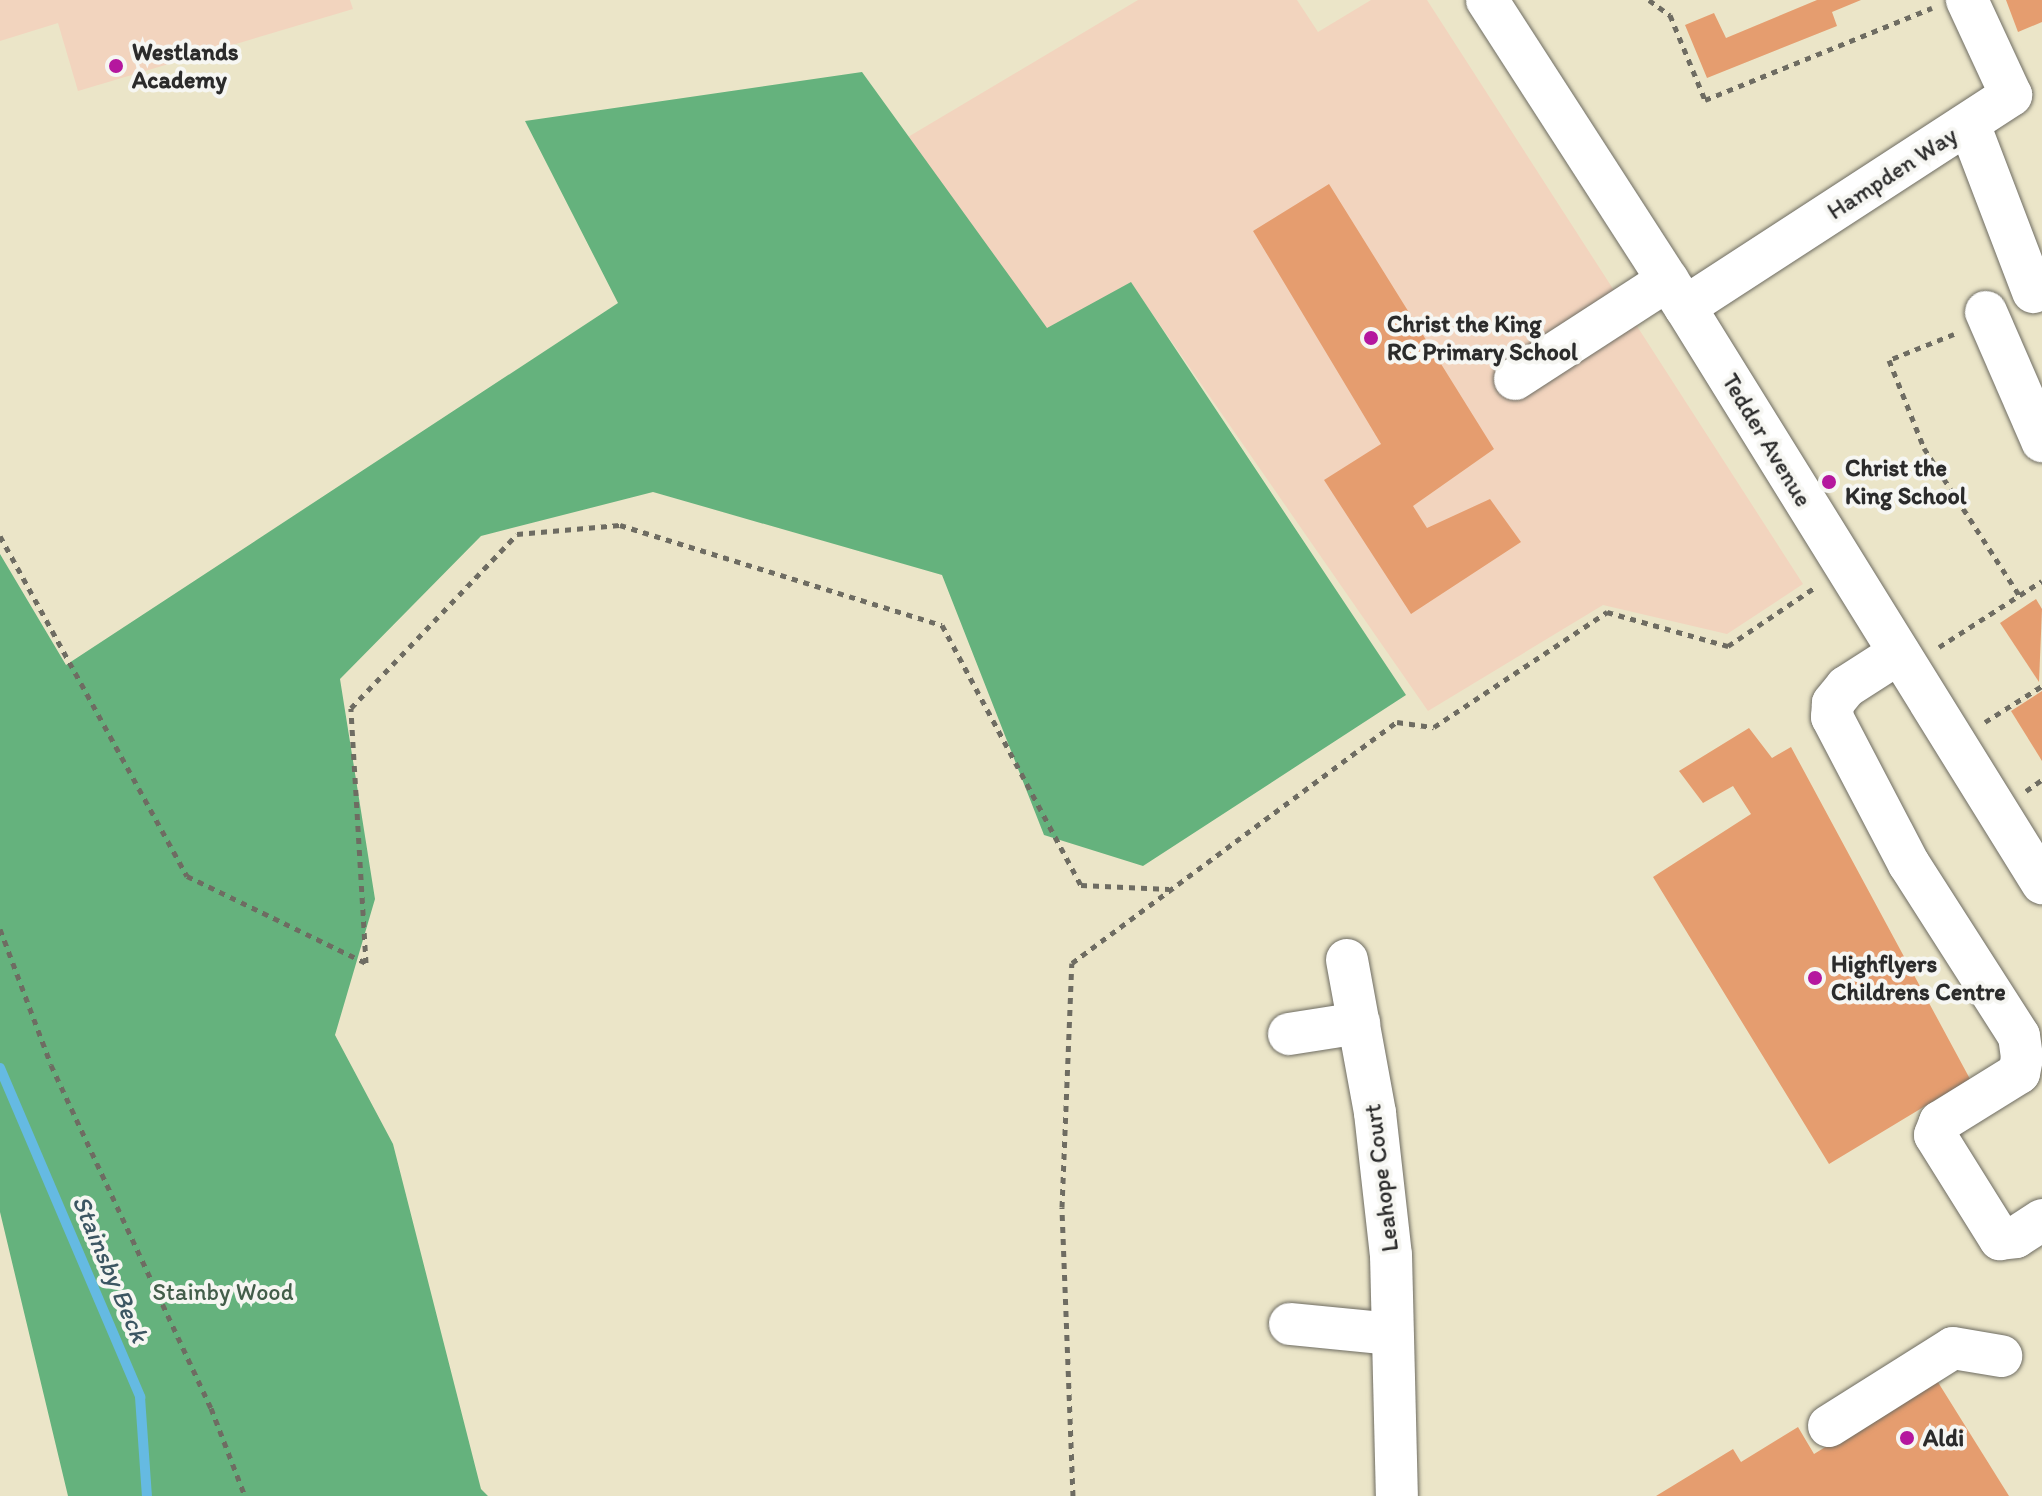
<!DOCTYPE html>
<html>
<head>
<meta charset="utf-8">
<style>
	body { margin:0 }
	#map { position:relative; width:2042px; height:1496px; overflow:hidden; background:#ebe5c8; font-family:Itim,sans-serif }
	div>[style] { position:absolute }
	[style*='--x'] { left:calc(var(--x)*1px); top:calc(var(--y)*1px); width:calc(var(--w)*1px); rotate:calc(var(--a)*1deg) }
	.built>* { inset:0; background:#f2d4be }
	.forest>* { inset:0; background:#65b27d }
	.stream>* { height:10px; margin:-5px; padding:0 5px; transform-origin:5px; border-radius:5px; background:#65bae2 }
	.building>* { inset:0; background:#e59d6f }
	.path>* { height:5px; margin-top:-2.5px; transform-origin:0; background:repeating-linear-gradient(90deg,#6e6c62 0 6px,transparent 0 12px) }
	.roads { filter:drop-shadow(0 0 2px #6e6c62) drop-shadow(0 0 2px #6e6c62) }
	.minor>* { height:42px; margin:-21px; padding:0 21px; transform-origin:21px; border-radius:21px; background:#fff }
	.dots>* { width:22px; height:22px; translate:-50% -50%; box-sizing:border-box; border:4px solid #f6f6f2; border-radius:50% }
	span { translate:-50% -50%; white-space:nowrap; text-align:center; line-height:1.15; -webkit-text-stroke:8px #f6f6f2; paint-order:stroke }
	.poi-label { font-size:24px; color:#2b2b2b; font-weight:700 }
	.left { translate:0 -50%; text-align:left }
	.street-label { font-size:24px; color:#2b2b2b }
	.park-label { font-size:24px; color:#435d4a }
	.water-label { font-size:26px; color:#3c5662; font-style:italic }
</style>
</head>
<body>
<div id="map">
	<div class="built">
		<div style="clip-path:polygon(0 0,350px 0,353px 9px,78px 91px,58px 23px,0 41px)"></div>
		<div style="clip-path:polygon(1138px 0,1297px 0,1318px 32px,1371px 0,1427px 0,1803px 584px,1727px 634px,1603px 605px,1428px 711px,1131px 283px,1047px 329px,908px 137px)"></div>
	</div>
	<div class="forest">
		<div style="clip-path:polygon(862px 72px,1047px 328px,1131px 282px,1406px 695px,1143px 866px,1044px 835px,942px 575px,653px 492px,481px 536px,340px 679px,375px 899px,335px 1035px,393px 1144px,481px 1489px,488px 1496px,68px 1496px,0 1212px,0 554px,66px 665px,618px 303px,525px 121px)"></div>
	</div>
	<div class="stream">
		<div style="--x:0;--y:1068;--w:358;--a:66.9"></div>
		<div style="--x:140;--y:1397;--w:99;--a:86"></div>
	</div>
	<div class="building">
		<div style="clip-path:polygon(1817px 0,1861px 0,1832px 12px,1837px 26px,1707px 78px,1685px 25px,1714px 13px,1726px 38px)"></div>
		<div style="clip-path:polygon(2006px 0,2042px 0,2042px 22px,2018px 32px)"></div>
		<div style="clip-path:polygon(1329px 184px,1494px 449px,1413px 506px,1427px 528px,1490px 499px,1521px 542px,1411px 614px,1324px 480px,1381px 444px,1253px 231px)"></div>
		<div style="clip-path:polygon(2036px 599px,2042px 609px,2039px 682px,2000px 623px)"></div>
		<div style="clip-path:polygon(2042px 691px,2042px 761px,2011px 711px)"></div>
		<div style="clip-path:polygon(1749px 728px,1772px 758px,1791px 747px,1970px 1079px,1829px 1164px,1653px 877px,1751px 814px,1733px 786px,1703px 803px,1679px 771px)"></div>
		<div style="clip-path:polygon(1936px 1379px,2009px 1496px,1656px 1496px,1733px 1449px,1741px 1462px,1798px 1427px,1814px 1454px)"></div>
	</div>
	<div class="path">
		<div style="--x:1649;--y:0;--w:26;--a:36"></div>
		<div style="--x:1670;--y:15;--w:92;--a:67.6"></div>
		<div style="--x:1705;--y:100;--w:245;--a:-22.1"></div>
		<div style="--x:1954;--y:334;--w:70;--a:158.2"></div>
		<div style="--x:1889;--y:360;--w:95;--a:68.3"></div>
		<div style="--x:1924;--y:448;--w:175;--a:57.1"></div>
		<div style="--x:0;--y:536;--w:388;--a:61.2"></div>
		<div style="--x:187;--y:876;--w:199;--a:25.9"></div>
		<div style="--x:366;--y:963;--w:255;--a:-93.4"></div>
		<div style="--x:351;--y:708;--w:240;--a:-46.3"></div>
		<div style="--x:517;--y:534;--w:103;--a:-5"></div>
		<div style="--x:620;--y:525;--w:337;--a:17.3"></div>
		<div style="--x:942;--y:625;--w:295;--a:61.9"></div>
		<div style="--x:1081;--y:885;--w:88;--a:2.6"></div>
		<div style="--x:1939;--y:647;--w:122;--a:-32.7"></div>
		<div style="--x:1985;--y:722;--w:67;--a:-32.3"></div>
		<div style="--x:2026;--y:791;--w:19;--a:-35"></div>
		<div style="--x:0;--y:929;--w:145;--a:69.4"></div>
		<div style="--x:51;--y:1065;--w:378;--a:65"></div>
		<div style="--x:211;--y:1408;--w:94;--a:68.9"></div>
		<div style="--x:1073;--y:1496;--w:289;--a:-92.2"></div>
		<div style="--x:1062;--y:1207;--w:244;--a:-87.7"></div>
		<div style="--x:1072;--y:963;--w:405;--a:-36.6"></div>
		<div style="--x:1397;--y:722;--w:37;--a:8"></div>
		<div style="--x:1434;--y:727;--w:208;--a:-33.6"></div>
		<div style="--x:1607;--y:612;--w:126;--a:15.7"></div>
		<div style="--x:1728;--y:646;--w:104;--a:-34"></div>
	</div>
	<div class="roads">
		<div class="minor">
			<div style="--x:1487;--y:0;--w:365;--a:57.2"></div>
			<div style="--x:1685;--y:307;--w:678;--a:58.21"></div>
			<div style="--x:1969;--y:124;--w:180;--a:69.1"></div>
			<div style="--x:1685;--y:307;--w:389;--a:-33"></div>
			<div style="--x:2011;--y:95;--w:105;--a:-114.9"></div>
			<div style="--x:1986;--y:312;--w:141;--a:66.5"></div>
			<div style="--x:1515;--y:379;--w:182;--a:-32.9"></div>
			<div style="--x:1899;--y:653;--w:63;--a:147.3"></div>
			<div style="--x:1846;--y:687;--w:21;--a:129"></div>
			<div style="--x:1833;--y:703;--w:14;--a:94"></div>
			<div style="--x:1832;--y:717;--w:166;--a:62.4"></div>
			<div style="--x:1909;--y:864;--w:204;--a:57.4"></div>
			<div style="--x:2019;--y:1036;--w:22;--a:82"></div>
			<div style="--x:2022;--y:1058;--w:15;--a:101"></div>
			<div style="--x:2019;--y:1073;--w:93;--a:148.2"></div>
			<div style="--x:1940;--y:1122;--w:14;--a:111"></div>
			<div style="--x:1935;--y:1135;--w:123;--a:58"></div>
			<div style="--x:2000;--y:1239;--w:16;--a:-7"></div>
			<div style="--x:2016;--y:1237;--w:31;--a:-33"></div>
			<div style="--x:1347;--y:960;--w:156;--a:79.6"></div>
			<div style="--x:1375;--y:1113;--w:143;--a:83.6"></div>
			<div style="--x:1391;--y:1255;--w:241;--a:88.6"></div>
			<div style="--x:1289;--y:1034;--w:71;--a:-8.9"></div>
			<div style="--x:1290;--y:1324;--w:102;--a:5.6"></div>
			<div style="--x:1829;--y:1426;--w:146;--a:-32.2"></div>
			<div style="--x:1953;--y:1348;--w:49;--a:9.5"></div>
		</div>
	</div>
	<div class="dots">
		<div style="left:116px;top:66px;background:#b5179e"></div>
		<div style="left:1371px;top:338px;background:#b5179e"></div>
		<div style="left:1829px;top:482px;background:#b5179e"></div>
		<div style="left:1815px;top:978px;background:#b5179e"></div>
		<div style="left:1907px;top:1438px;background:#b5179e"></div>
	</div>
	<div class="poi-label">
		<span class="left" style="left:132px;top:66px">Westlands<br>Academy</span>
		<span class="left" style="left:1387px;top:338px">Christ the King<br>RC Primary School</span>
		<span class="left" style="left:1845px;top:482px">Christ the<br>King School</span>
		<span class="left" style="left:1831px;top:978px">Highflyers<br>Childrens Centre</span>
		<span class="left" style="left:1923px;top:1438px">Aldi</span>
	</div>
	<div class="street-label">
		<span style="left:1892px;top:173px;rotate:-33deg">Hampden Way</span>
		<span style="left:1767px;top:440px;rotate:59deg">Tedder Avenue</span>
		<span style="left:1381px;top:1178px;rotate:-97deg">Leahope Court</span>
	</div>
	<div class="park-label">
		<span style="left:223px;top:1292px">Stainby Wood</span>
	</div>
	<div class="water-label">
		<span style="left:110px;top:1269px;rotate:67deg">Stainsby Beck</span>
	</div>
</div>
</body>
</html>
